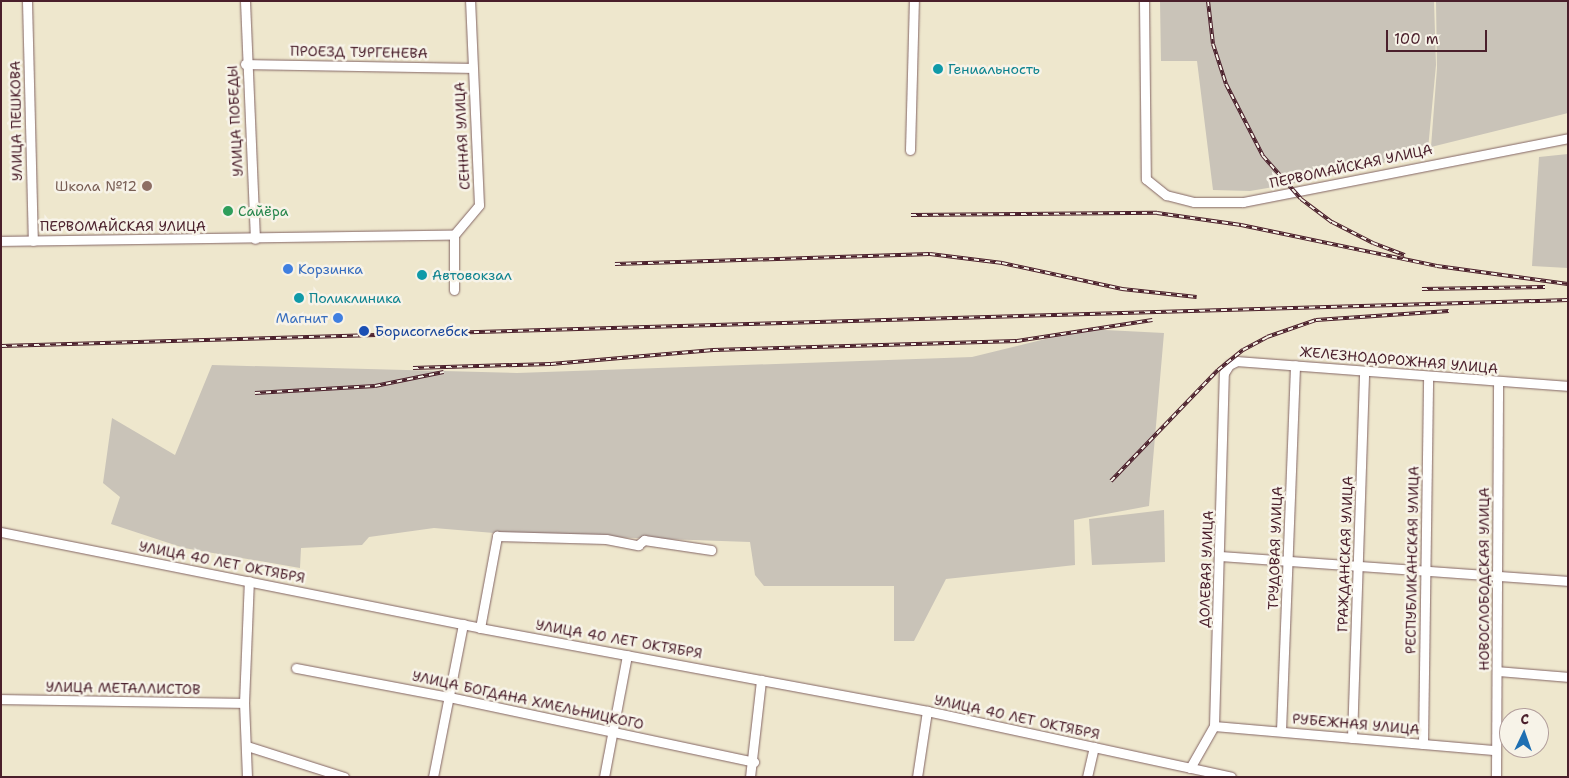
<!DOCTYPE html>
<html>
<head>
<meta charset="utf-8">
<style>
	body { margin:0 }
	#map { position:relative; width:1569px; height:778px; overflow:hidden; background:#eee7cd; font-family:"Shantell Sans",sans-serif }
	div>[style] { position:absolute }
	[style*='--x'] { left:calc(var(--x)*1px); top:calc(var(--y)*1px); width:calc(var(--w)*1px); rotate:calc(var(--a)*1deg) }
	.industrial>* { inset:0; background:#c9c3b8 }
	.roads { filter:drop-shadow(0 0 1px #836564) drop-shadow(0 0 1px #836564) }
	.minor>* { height:9px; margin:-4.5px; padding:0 4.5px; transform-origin:4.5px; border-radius:4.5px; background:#fff }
	.rail>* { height:4px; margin-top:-2px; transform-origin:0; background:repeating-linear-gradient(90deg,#f7f3e8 0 5.5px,#4a1f2b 0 11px); box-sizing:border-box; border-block:1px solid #4a1f2b }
	.dots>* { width:14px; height:14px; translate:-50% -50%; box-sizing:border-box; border:2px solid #f7f3e8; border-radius:50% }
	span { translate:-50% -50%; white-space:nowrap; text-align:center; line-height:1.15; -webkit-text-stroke:5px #f7f3e8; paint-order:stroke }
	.street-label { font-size:14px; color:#4a1f2b }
	.culture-label { font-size:14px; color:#0d838f }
	.left { translate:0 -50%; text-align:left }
	.education-label { font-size:14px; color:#785e54 }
	.right { translate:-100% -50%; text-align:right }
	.leisure-label { font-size:14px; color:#27864d }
	.shop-label { font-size:14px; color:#366cbe }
	.transit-label { font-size:14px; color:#164399 }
	.frame { position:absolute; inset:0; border:2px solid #4a1f2b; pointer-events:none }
	.north { position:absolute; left:1499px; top:708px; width:50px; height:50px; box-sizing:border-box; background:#f7f3e8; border:1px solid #b29e9c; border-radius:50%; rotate:3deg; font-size:14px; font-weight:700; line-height:20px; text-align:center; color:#4a1f2b }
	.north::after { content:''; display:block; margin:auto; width:18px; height:22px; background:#1f6fb2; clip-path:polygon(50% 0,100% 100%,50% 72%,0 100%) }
	.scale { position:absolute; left:1386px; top:30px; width:101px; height:22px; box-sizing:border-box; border:2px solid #4a1f2b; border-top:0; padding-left:6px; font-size:15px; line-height:18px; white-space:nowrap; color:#4a1f2b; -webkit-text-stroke:4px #f7f3e8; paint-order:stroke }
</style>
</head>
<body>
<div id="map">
	<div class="industrial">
		<div style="clip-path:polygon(1160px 1px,1434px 1px,1436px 65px,1428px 149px,1370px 167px,1302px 182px,1250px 191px,1213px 190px,1197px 61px,1161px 61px)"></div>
		<div style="clip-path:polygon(1436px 1px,1568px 1px,1568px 113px,1431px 147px,1437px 68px)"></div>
		<div style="clip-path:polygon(1568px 154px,1568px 268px,1532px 266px,1539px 157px)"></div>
		<div style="clip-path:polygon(1086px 329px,1164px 333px,1149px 506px,1074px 520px,1075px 565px,946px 579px,914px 641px,894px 641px,894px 586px,764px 586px,755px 575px,750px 542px,494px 533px,434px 528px,369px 537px,362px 545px,301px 548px,300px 568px,184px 548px,111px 524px,120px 497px,103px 483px,112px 418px,175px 455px,212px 365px,517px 373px,972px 357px)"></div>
		<div style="clip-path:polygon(1164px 510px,1165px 562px,1092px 565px,1089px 519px)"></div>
	</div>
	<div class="roads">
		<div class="minor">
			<div style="--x:27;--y:1;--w:240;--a:88.6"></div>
			<div style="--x:245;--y:1;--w:238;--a:87.6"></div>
			<div style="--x:1144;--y:1;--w:178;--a:89.4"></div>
			<div style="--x:1146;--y:179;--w:26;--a:39"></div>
			<div style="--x:1166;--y:195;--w:29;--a:14"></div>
			<div style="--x:1194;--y:202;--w:49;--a:0"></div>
			<div style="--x:1243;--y:202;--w:331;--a:-11.1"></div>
			<div style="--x:245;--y:64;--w:226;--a:1"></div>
			<div style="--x:910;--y:150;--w:149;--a:-88.5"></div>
			<div style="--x:1;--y:241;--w:453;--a:-0.8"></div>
			<div style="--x:454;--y:290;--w:55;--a:-90"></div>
			<div style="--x:454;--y:235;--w:39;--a:-50"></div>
			<div style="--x:479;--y:205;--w:204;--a:-92.5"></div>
			<div style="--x:1;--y:532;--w:489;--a:11.3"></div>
			<div style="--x:480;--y:628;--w:455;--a:10.5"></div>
			<div style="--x:927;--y:711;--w:311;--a:12.2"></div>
			<div style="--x:1221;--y:556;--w:348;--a:4.1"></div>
			<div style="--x:480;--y:628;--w:94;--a:-79.5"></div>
			<div style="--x:497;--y:536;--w:109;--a:1.6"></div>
			<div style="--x:606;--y:539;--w:33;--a:11"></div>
			<div style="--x:638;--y:545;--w:8;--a:-40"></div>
			<div style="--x:644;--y:540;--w:68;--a:8.5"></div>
			<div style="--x:296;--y:668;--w:156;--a:10.7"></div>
			<div style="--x:449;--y:697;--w:312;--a:12"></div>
			<div style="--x:1497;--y:671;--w:71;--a:4.8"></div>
			<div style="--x:1;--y:699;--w:243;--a:0.9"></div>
			<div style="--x:1214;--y:726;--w:283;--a:4.9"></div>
			<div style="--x:1281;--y:731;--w:366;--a:-87.8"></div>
			<div style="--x:1352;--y:738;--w:367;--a:-88.1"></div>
			<div style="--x:1423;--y:744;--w:368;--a:-89.2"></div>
			<div style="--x:247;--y:746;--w:102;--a:17.7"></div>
			<div style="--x:1190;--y:768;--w:48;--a:-60.3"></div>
			<div style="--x:1214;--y:726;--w:353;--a:-88.4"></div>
			<div style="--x:1224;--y:373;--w:9;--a:-58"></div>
			<div style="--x:1229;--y:365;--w:9;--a:-27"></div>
			<div style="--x:1237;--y:361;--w:332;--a:4.3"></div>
			<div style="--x:247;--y:777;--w:74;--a:-92.3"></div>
			<div style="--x:244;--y:703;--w:122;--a:-87.7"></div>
			<div style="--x:433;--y:777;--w:156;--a:-78.9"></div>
			<div style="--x:604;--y:777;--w:124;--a:-79.3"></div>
			<div style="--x:750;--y:777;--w:98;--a:-83.5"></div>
			<div style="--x:917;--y:777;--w:67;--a:-81.4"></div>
			<div style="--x:1087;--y:777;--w:31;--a:-77"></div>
			<div style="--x:1496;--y:777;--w:395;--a:-89.7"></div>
		</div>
	</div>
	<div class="rail">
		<div style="--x:1208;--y:1;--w:43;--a:83.4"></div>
		<div style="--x:1213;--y:44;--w:42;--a:72"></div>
		<div style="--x:1226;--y:84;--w:81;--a:62.8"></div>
		<div style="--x:1263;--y:156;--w:57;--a:48.5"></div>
		<div style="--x:1301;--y:199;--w:39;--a:37"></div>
		<div style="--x:1332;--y:222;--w:46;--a:27.1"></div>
		<div style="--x:1373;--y:243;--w:34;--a:21"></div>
		<div style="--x:911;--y:215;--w:246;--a:-0.5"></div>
		<div style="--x:1157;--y:213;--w:85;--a:8.1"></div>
		<div style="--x:1241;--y:225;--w:200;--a:11.8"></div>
		<div style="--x:1437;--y:266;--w:132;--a:7.8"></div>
		<div style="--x:615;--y:264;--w:315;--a:-1.8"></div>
		<div style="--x:930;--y:254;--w:73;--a:7.1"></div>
		<div style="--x:1002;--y:263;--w:123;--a:12.2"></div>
		<div style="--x:1122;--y:289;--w:75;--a:6.1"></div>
		<div style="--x:1422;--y:289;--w:123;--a:-0.9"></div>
		<div style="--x:1;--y:346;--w:1568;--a:-1.68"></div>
		<div style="--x:413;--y:368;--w:138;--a:-1.7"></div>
		<div style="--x:551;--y:364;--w:163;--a:-4.9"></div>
		<div style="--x:713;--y:350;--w:304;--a:-1.7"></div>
		<div style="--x:1017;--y:341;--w:137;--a:-8.8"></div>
		<div style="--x:255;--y:393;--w:120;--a:-3.3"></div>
		<div style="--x:375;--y:386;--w:70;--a:-11.5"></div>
		<div style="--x:1111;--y:481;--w:154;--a:-46.1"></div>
		<div style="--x:1218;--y:370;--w:32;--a:-39"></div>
		<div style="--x:1243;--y:350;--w:27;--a:-28"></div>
		<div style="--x:1267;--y:337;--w:52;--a:-19.1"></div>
		<div style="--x:1316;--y:320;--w:133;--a:-3.9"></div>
	</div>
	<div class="dots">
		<div style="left:938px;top:69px;background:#0f9aa8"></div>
		<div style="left:147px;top:186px;background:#8d6e63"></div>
		<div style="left:228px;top:211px;background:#2e9e5b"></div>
		<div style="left:288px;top:269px;background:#3f7fe0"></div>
		<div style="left:422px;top:275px;background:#0f9aa8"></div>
		<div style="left:299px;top:298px;background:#0f9aa8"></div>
		<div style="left:338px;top:318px;background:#3f7fe0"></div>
		<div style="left:364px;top:331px;background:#1a4fb4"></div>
	</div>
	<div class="street-label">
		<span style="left:359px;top:52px;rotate:1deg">ПРОЕЗД ТУРГЕНЕВА</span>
		<span style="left:16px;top:121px;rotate:-91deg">УЛИЦА ПЕШКОВА</span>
		<span style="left:235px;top:121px;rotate:-93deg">УЛИЦА ПОБЕДЫ</span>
		<span style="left:462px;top:136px;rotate:-93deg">СЕННАЯ УЛИЦА</span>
		<span style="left:1351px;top:166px;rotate:-12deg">ПЕРВОМАЙСКАЯ УЛИЦА</span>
		<span style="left:123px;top:226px">ПЕРВОМАЙСКАЯ УЛИЦА</span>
		<span style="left:1399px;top:360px;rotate:5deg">ЖЕЛЕЗНОДОРОЖНАЯ УЛИЦА</span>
		<span style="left:1275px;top:548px;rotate:-88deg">ТРУДОВАЯ УЛИЦА</span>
		<span style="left:1345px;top:554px;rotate:-88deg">ГРАЖДАНСКАЯ УЛИЦА</span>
		<span style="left:1412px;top:560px;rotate:-89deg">РЕСПУБЛИКАНСКАЯ УЛИЦА</span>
		<span style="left:222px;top:562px;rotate:11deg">УЛИЦА 40 ЛЕТ ОКТЯБРЯ</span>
		<span style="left:1206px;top:569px;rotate:-88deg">ДОЛЕВАЯ УЛИЦА</span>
		<span style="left:1484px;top:579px;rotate:-90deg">НОВОСЛОБОДСКАЯ УЛИЦА</span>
		<span style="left:619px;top:639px;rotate:10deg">УЛИЦА 40 ЛЕТ ОКТЯБРЯ</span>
		<span style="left:123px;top:688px;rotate:1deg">УЛИЦА МЕТАЛЛИСТОВ</span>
		<span style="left:528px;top:700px;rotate:12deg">УЛИЦА БОГДАНА ХМЕЛЬНИЦКОГО</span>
		<span style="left:1017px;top:717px;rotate:12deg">УЛИЦА 40 ЛЕТ ОКТЯБРЯ</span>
		<span style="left:1356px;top:724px;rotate:5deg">РУБЕЖНАЯ УЛИЦА</span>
	</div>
	<div class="culture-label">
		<span class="left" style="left:948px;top:69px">Гениальность</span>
		<span class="left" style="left:432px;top:275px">Автовокзал</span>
		<span class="left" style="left:309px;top:298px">Поликлиника</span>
	</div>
	<div class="education-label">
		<span class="right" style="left:137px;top:186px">Школа №12</span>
	</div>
	<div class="leisure-label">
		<span class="left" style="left:238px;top:211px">Сайёра</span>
	</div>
	<div class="shop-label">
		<span class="left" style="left:298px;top:269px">Корзинка</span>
		<span class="right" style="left:328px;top:318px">Магнит</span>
	</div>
	<div class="transit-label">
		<span class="left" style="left:375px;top:331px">Борисоглебск</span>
	</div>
	<div class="frame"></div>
	<div class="north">С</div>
	<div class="scale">100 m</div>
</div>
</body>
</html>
